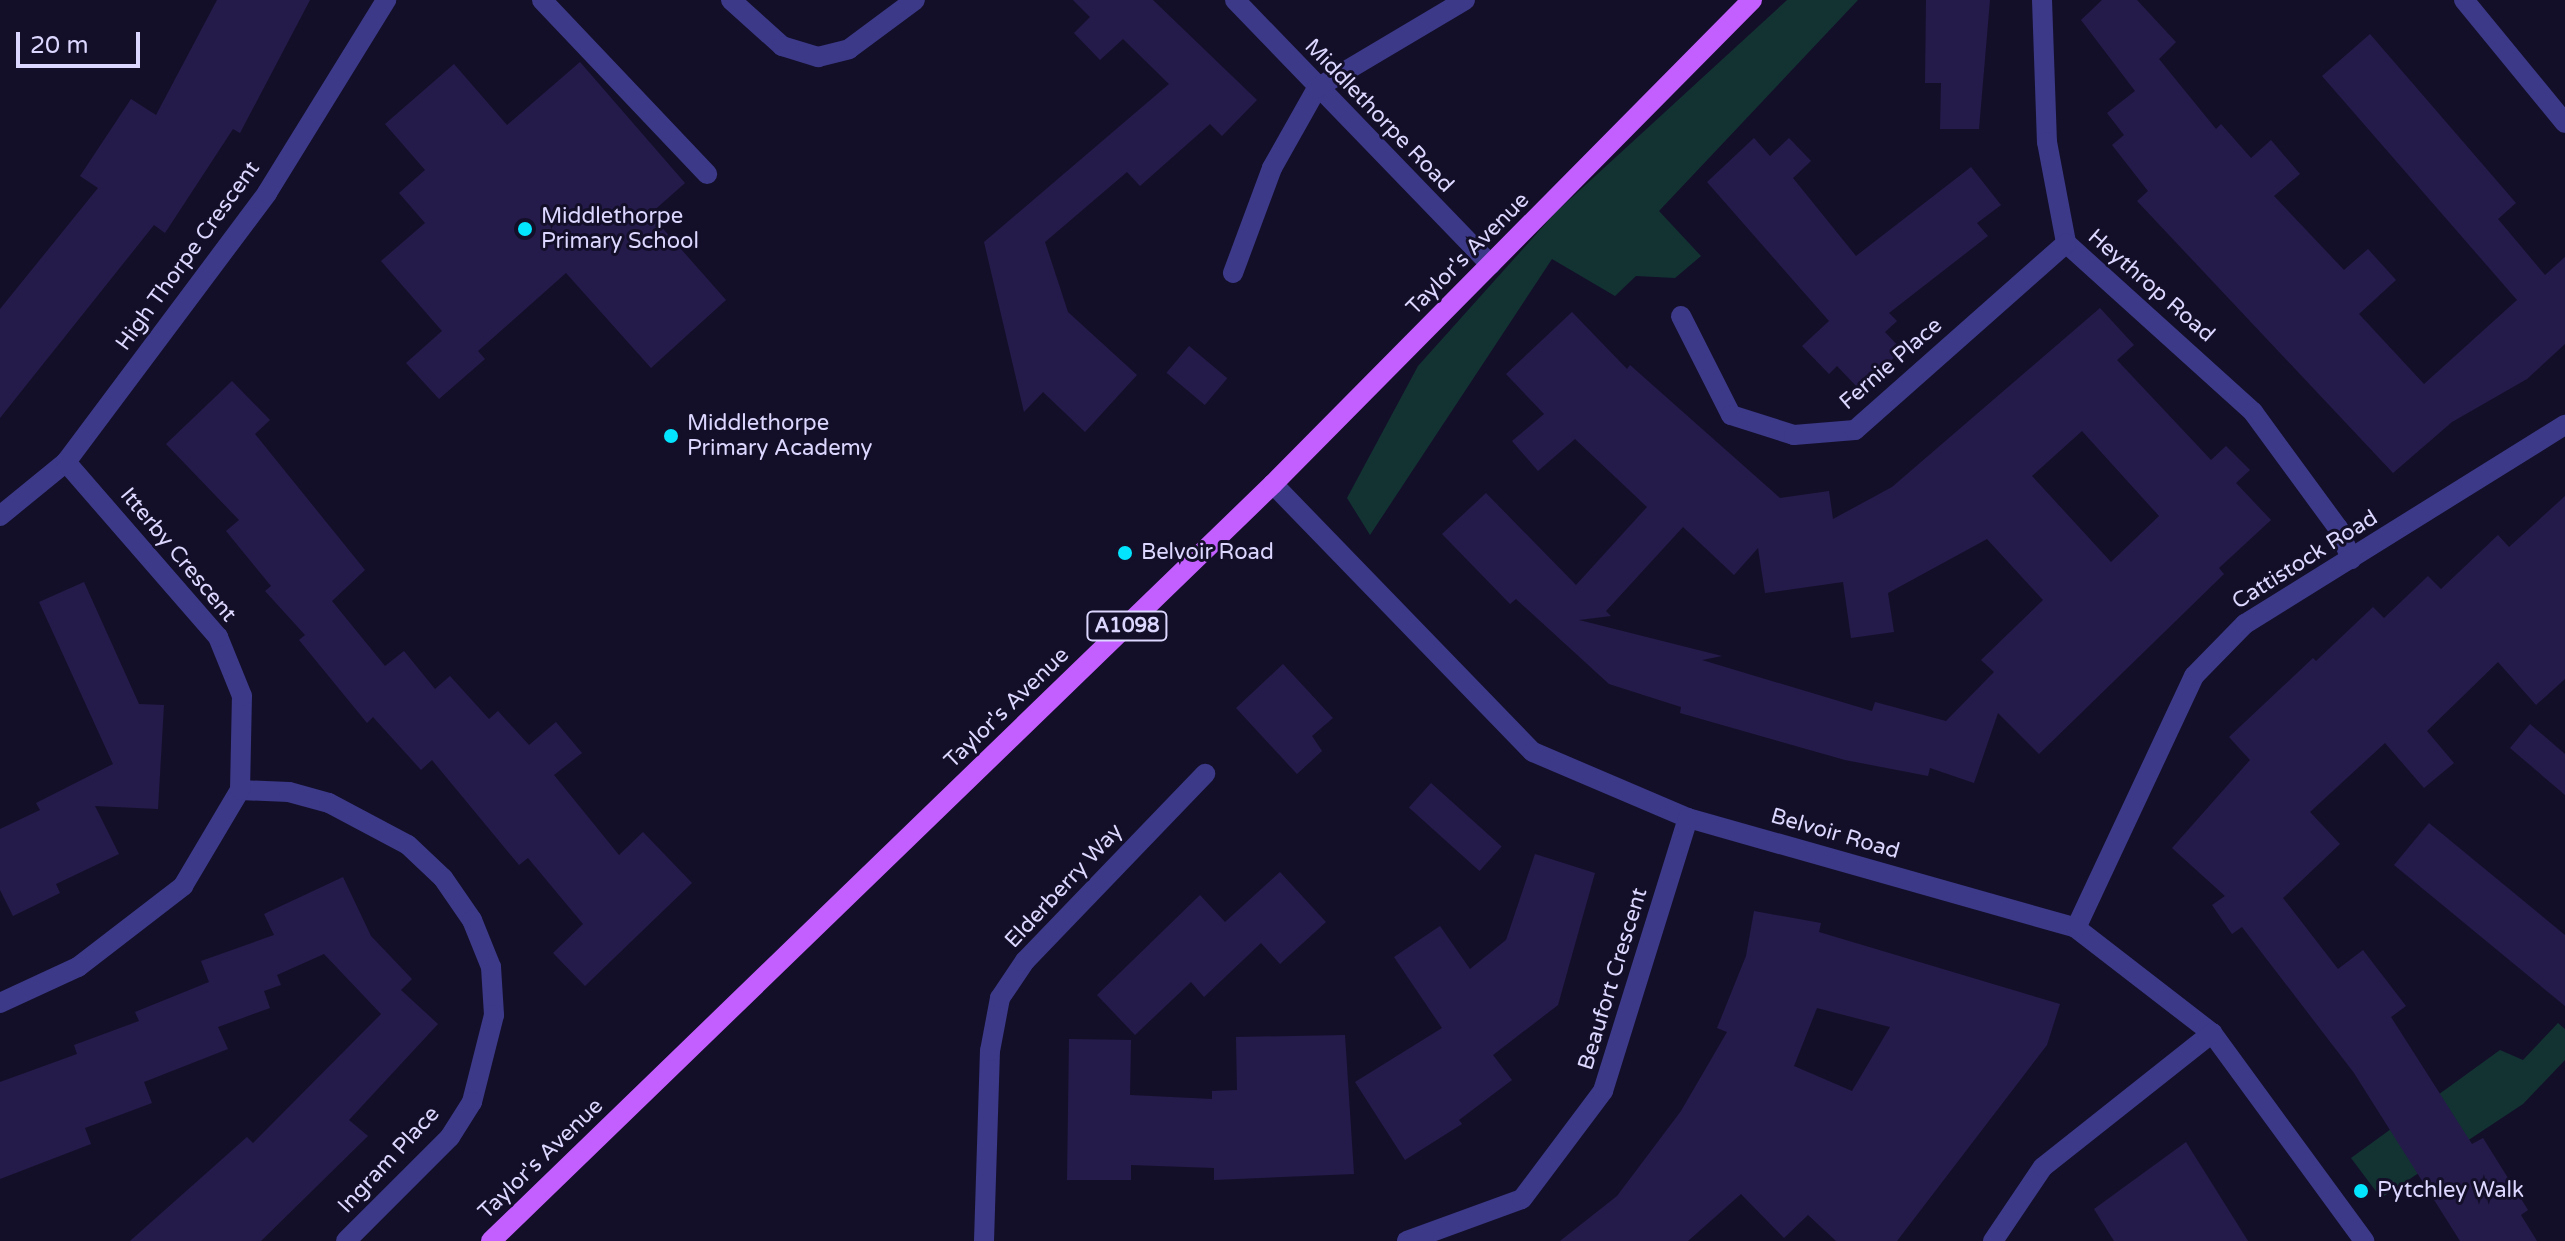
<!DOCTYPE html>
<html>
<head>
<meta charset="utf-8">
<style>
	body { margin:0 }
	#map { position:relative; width:2565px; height:1241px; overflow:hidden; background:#140f29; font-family:"Varela Round",sans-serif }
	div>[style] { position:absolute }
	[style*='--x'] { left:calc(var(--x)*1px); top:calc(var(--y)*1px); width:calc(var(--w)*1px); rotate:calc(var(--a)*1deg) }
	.green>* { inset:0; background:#123332 }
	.building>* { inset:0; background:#251b4a; transform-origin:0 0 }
	.minor>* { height:20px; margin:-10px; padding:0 10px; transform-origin:10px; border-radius:10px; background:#3c3989 }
	.major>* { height:20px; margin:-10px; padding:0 10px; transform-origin:10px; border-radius:10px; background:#c35eff }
	.dots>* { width:22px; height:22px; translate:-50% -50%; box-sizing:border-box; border:4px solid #140f29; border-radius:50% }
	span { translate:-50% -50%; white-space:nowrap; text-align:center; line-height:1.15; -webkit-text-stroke:6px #140f29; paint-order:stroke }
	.shield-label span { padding:2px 6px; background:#140f29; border:2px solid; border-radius:6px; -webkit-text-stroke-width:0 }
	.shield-label { font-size:20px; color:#dcd7ff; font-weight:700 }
	.street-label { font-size:22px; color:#dcd7ff }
	.poi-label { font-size:22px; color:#dcd7ff }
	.left { translate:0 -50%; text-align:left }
	.scale { position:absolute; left:16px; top:32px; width:124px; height:36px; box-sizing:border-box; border:4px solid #dcd7ff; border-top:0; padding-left:10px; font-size:24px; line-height:28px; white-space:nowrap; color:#dcd7ff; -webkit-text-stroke:6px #140f29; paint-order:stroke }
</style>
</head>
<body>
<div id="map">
	<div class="green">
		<div style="clip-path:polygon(1787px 0,1858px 0,1659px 211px,1701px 256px,1675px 278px,1636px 276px,1615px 296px,1552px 259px,1370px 535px,1347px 498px,1418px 366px,1556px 212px)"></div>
		<div style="clip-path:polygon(2558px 1023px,2565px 1029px,2565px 1060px,2523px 1104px,2381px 1198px,2351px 1158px,2500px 1050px,2523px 1060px)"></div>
	</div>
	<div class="building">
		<div style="clip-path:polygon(217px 0,310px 0,240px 133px,233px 129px,165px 233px,154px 225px,0 418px,0 309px,98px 188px,80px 176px,131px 99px,156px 115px)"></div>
		<div style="clip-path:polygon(1073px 0,1153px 0,1257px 100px,1222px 136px,1210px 124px,1140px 186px,1127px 172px,1045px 242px,1068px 312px,1137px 375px,1085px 432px,1043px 392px,1024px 412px,984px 242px,1169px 84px,1123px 39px,1100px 60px,1074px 33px,1090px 17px)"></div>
		<div style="clip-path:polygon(1926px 0,1990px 0,1979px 129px,1940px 129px,1941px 83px,1925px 83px)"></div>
		<div style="clip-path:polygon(2102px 0,2137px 0,2176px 42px,2159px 59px,2216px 129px,2221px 124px,2251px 158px,2271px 140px,2300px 174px,2274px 196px,2344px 270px,2368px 249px,2396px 280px,2359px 314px,2424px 384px,2517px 300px,2322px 76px,2370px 34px,2516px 203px,2498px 219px,2545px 275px,2565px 257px,2565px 344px,2527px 379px,2452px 422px,2393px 473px,2137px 201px,2148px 191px,2112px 145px,2124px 135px,2107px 113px,2135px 91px,2081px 20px)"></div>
		<div style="clip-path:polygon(580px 62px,685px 183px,650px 214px,726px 300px,651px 368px,566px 273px,478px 351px,485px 359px,439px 399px,406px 363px,442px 331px,381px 261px,425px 223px,399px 193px,425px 170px,385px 124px,454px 64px,507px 125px)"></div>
		<div style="clip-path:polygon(1754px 138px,1770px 156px,1789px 138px,1811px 161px,1793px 178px,1856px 256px,1971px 167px,2001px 205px,1977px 223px,1988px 236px,1889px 313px,1897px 321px,1885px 332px,1902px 350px,1860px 390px,1837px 366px,1829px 374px,1802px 346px,1829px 321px,1707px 182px)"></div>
		<div style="clip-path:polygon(evenodd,2100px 308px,2134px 345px,2117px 360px,2211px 460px,2226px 446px,2250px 470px,2236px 483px,2271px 520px,2219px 568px,2224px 574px,2039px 754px,1998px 713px,1974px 783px,1930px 768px,1928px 776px,1845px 760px,1680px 713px,1681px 707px,1609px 684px,1516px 599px,1510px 604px,1442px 534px,1486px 493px,1576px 585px,1647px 507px,1575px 439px,1538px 471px,1512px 441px,1544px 414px,1506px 374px,1572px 312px,1627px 369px,1630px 365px,1780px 498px,1829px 491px,1833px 519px,1892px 487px,2100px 308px,2082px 431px,2159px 516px,2111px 562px,2032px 476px,2082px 431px,2100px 308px,1683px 527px,1734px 575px,1758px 548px,1765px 593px,1843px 582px,1851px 638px,1894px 632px,1888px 593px,1987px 539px,2043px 600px,1981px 660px,1994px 672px,1946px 721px,1875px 702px,1872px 711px,1702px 660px,1722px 656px,1579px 620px,1611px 616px,1606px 611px,1683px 527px)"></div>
		<div style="left:1189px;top:346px;width:50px;height:35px;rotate:40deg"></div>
		<div style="clip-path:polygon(232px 381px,270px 420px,255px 434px,365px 570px,332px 601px,385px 666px,404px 651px,435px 689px,450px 676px,489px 719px,498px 711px,529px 745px,556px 722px,582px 753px,554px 775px,619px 855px,643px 832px,692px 883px,585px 986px,553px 953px,583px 924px,528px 858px,519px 865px,432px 760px,421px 770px,373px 717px,367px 723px,299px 640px,305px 635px,265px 591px,271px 586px,226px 531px,239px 520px,166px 444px)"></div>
		<div style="clip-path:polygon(2565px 496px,2565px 679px,2536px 705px,2498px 662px,2427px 731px,2454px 763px,2424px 788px,2385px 743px,2310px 812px,2340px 844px,2283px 898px,2338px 969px,2363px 950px,2406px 1006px,2391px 1017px,2472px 1144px,2483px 1138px,2528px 1210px,2521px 1215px,2537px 1241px,2460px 1241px,2354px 1073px,2242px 927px,2232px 934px,2212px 905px,2225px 896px,2172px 848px,2250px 760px,2229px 737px,2313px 658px,2316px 661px,2373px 607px,2384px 618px,2428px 576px,2441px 589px,2498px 535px,2509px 547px)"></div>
		<div style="clip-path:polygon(84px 582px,139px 704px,164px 705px,158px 809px,95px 806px,119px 854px,56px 884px,60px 893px,13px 916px,0 890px,0 829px,40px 810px,36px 803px,113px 764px,39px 602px)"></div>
		<div style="clip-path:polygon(1283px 664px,1333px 718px,1312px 736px,1322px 751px,1297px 774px,1236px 708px)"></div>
		<div style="clip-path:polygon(2530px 724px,2565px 754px,2565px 795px,2510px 748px)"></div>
		<div style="left:1431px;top:783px;width:95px;height:33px;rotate:42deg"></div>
		<div style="clip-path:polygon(2429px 823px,2565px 935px,2565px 1006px,2394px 865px)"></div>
		<div style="clip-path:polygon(1535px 854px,1595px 873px,1558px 1005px,1493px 1055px,1512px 1080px,1459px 1120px,1462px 1124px,1405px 1160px,1355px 1082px,1442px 1028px,1394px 957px,1440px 926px,1470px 969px,1506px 940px)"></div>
		<div style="clip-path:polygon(1280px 872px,1326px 922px,1280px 964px,1261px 943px,1204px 997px,1191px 982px,1135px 1035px,1097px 995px,1200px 895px,1225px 922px)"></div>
		<div style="clip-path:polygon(343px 877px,371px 936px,412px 979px,401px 990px,438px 1024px,349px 1120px,368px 1136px,261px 1241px,130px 1241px,247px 1137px,253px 1143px,381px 1014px,324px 954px,277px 975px,281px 985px,264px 991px,270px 1008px,218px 1027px,228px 1049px,144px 1082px,152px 1103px,85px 1128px,91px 1144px,0 1179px,0 1082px,77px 1054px,74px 1045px,139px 1021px,135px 1012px,209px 982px,201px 961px,274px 935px,264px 914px)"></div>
		<div style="clip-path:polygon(evenodd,1754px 911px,1821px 923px,1819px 932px,2060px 1004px,2047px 1045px,1897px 1241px,1836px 1241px,1808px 1215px,1784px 1238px,1741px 1194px,1688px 1241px,1560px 1241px,1617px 1196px,1681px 1111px,1727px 1032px,1717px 1028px,1746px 956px,1754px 911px,1817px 1008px,1890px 1027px,1852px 1091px,1794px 1066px,1817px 1008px)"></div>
		<div style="clip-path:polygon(1345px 1035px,1354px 1174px,1214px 1180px,1214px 1168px,1131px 1165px,1131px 1180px,1067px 1180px,1069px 1039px,1131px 1040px,1130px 1095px,1212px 1099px,1212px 1091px,1237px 1090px,1236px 1037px)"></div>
		<div style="clip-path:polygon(2186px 1142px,2248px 1241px,2114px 1241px,2094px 1209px)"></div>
	</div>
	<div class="minor">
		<div style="--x:542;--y:0;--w:240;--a:46.5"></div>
		<div style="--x:731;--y:0;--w:69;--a:42"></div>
		<div style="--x:782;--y:46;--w:38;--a:17"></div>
		<div style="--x:818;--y:57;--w:32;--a:-14"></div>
		<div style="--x:849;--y:49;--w:82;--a:-36.6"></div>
		<div style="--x:1235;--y:0;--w:368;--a:46"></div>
		<div style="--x:2042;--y:0;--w:142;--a:88"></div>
		<div style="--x:2047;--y:142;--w:103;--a:79.3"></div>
		<div style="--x:2066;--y:243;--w:252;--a:42.1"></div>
		<div style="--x:2253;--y:412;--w:144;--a:53.8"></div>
		<div style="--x:2338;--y:528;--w:34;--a:67"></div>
		<div style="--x:2464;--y:0;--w:159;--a:50.6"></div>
		<div style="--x:1233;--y:273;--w:112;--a:-69.6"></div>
		<div style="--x:1272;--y:168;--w:92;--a:-60.6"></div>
		<div style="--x:1317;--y:88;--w:172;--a:-30.7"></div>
		<div style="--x:1681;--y:316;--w:111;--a:63.2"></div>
		<div style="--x:1731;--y:415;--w:66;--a:17.6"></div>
		<div style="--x:1794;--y:435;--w:61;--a:-4.7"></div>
		<div style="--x:1855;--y:430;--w:282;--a:-41.5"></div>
		<div style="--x:1273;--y:484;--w:373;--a:45.9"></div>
		<div style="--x:1533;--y:752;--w:168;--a:23.1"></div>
		<div style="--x:1688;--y:818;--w:403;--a:15.8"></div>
		<div style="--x:2076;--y:928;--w:172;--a:37.7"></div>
		<div style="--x:2212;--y:1033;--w:258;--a:53.8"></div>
		<div style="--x:0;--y:516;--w:85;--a:-39.3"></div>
		<div style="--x:66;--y:462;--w:336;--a:-53.2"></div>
		<div style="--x:267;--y:193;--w:227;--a:-58.3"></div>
		<div style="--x:240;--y:790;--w:49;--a:2.3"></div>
		<div style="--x:289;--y:792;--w:41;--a:15.4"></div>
		<div style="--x:329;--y:803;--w:89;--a:28"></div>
		<div style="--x:408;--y:845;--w:48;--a:43.3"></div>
		<div style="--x:443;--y:878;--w:51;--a:55.4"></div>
		<div style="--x:472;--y:920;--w:51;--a:68"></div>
		<div style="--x:491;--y:967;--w:48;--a:86.4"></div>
		<div style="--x:494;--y:1015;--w:90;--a:104.2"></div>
		<div style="--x:472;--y:1102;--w:41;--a:122.2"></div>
		<div style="--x:450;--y:1137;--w:147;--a:135"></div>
		<div style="--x:2076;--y:928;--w:278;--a:-64.9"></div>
		<div style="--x:2194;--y:676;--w:73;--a:-45.6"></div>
		<div style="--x:2245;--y:624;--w:377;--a:-31.9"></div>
		<div style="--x:0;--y:1003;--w:86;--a:-24.8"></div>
		<div style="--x:78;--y:967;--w:133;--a:-37.6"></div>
		<div style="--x:183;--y:886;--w:112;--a:-59.3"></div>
		<div style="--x:240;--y:790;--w:94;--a:-88.8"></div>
		<div style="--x:242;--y:696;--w:64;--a:-112.1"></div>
		<div style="--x:218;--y:637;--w:232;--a:-131"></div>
		<div style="--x:984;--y:1241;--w:190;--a:-88.2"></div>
		<div style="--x:990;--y:1051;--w:54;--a:-79.3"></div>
		<div style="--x:1000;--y:998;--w:45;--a:-56"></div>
		<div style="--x:1025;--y:961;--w:260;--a:-46.1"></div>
		<div style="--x:1407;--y:1241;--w:122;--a:-20.1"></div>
		<div style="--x:1522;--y:1199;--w:135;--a:-53.1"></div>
		<div style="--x:1603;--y:1091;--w:286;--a:-72.7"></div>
		<div style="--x:1993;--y:1241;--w:89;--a:-56"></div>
		<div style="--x:2043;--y:1167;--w:216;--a:-38.4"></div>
	</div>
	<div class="major">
		<div style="--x:491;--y:1241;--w:1088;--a:-44.07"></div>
		<div style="--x:1273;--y:484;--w:681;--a:-45.3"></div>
	</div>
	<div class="dots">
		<div style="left:525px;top:229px;background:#03e5ff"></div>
		<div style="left:671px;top:436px;background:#03e5ff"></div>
		<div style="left:1125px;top:553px;background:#03e5ff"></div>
		<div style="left:2361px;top:1191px;background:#03e5ff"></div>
	</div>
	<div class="shield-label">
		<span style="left:1127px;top:626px">A1098</span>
	</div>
	<div class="street-label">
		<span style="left:1379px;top:116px;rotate:46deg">Middlethorpe Road</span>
		<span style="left:1468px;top:254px;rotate:-45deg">Taylor's Avenue</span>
		<span style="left:188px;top:256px;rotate:-54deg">High Thorpe Crescent</span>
		<span style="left:2151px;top:286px;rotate:41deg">Heythrop Road</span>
		<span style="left:1891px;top:364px;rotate:-41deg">Fernie Place</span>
		<span style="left:178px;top:555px;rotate:50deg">Itterby Crescent</span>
		<span style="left:2305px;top:560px;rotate:-32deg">Cattistock Road</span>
		<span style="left:1007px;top:708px;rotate:-44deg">Taylor's Avenue</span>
		<span style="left:1835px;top:834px;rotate:16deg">Belvoir Road</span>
		<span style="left:1064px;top:886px;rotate:-47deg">Elderberry Way</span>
		<span style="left:1613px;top:979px;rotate:-73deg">Beaufort Crescent</span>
		<span style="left:541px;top:1159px;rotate:-44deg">Taylor's Avenue</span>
		<span style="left:389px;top:1160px;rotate:-47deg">Ingram Place</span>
	</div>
	<div class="poi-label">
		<span class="left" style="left:541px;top:229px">Middlethorpe<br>Primary School</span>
		<span class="left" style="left:687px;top:436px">Middlethorpe<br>Primary Academy</span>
		<span class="left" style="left:1141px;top:553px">Belvoir Road</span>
		<span class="left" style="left:2377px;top:1191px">Pytchley Walk</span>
	</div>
	<div class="scale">20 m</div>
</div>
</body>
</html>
